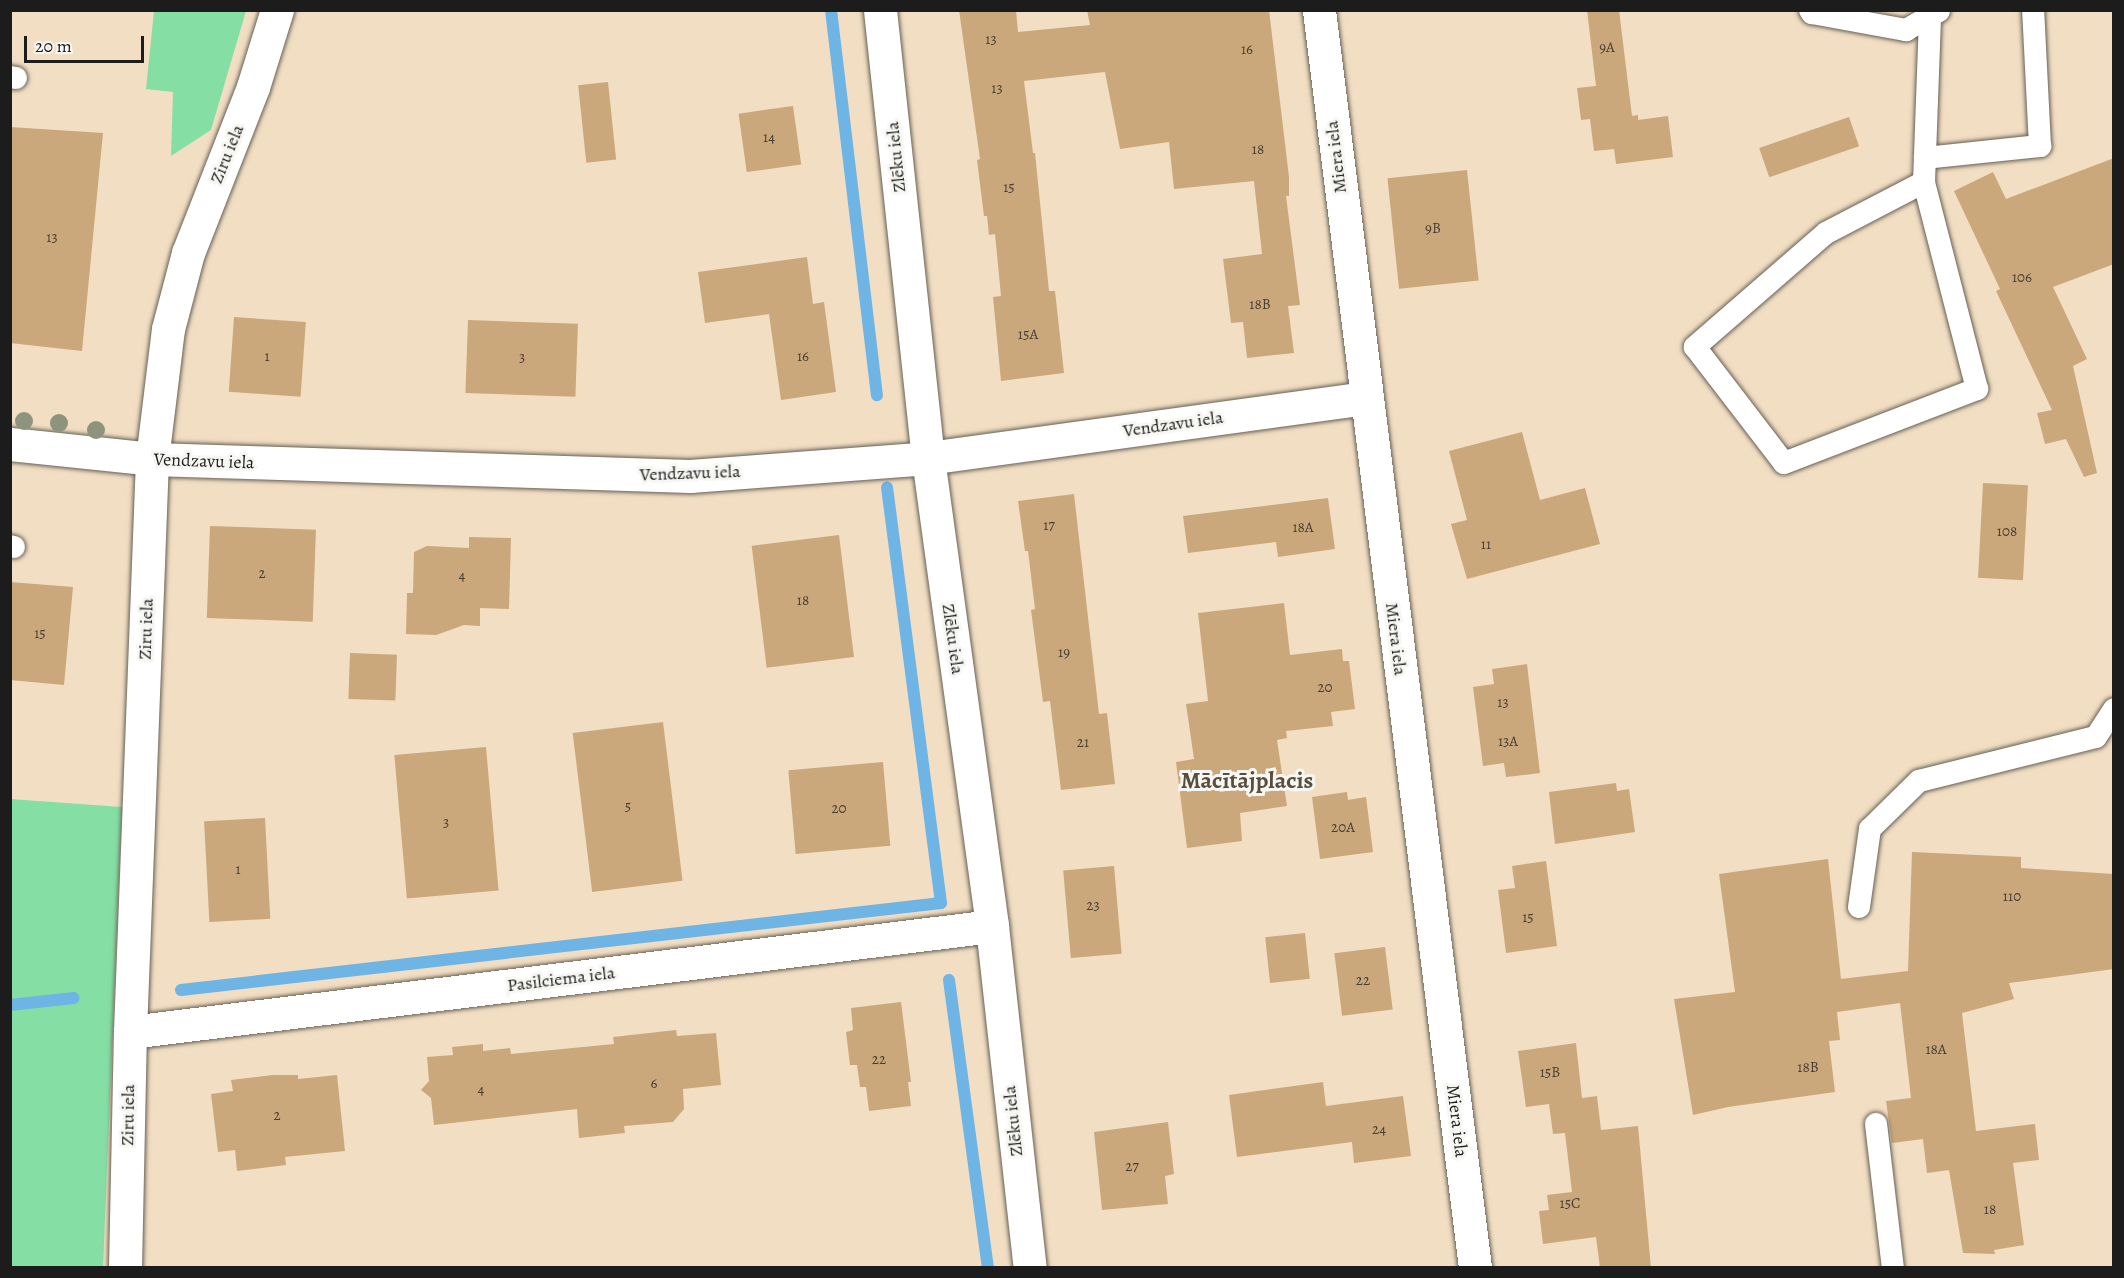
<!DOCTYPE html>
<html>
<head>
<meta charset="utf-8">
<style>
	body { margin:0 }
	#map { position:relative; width:2124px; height:1278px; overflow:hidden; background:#f2dec3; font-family:Alegreya,serif }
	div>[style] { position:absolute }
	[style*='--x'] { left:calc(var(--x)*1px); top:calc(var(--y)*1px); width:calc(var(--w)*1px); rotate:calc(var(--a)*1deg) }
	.green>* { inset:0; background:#85dfa5 }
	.stream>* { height:12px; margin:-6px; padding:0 6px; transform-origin:6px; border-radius:6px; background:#6eb5e5 }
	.building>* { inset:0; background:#cba87b; transform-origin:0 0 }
	.roads { filter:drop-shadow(0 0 2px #676056) drop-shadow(0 0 2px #676056) }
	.lane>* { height:22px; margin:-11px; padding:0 11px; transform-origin:11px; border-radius:11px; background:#fff }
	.street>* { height:33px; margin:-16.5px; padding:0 16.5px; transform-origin:16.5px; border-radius:16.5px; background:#fff }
	.trees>* { width:18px; height:18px; margin:-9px; border-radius:50%; background:#8e937e }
	span { translate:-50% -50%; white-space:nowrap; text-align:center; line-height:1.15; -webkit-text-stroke:6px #f6f6f2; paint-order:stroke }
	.number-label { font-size:15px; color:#483f34 }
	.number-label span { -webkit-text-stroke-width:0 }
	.street-label { font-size:18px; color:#1c1c1c }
	.district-label { font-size:24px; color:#594d3d; font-weight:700 }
	.frame { position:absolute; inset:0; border:12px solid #1c1c1c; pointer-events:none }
	.scale { position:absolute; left:24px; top:36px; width:120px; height:27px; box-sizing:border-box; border:3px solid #1c1c1c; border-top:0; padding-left:8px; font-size:18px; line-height:21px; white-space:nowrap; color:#1c1c1c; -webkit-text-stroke:4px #f6f6f2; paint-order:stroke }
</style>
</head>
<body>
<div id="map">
	<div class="green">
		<div style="clip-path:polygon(154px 11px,246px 11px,211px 130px,171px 156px,173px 92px,146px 89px)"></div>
		<div style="clip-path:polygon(10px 799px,122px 807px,103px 1267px,11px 1267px)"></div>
	</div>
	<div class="stream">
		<div style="--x:831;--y:10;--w:388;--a:83.2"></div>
		<div style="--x:949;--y:980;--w:291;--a:82.3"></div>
		<div style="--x:181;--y:990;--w:765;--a:-6.53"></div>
		<div style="--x:941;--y:903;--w:419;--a:-97.4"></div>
		<div style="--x:10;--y:1005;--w:64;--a:-6.2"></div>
	</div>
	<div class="building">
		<div style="clip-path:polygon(959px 10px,1016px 10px,1018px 32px,1090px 25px,1087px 10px,1269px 10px,1289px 177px,1289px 196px,1286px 196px,1300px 305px,1288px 306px,1294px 353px,1247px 358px,1243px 322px,1231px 323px,1223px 259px,1262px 254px,1254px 181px,1174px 189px,1169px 142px,1120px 149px,1105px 72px,1024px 81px,1033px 153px,1035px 153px,1049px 291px,1055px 291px,1064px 373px,1001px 381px,993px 297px,1001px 296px,995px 234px,989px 235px,987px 216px,984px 216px,977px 160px,980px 159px)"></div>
		<div style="clip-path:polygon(1587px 10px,1619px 10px,1632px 116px,1638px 115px,1638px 120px,1668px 116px,1673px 157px,1616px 164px,1614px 149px,1594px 151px,1590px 119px,1581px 120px,1577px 88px,1596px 86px)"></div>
		<div style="left:608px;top:82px;width:78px;height:30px;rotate:84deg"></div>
		<div style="left:793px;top:106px;width:59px;height:55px;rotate:82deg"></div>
		<div style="left:1849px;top:117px;width:31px;height:95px;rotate:71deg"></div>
		<div style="clip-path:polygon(10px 127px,103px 133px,82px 351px,10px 343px)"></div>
		<div style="clip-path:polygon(2114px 158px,2114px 264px,2053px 287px,2087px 359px,2073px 366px,2097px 473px,2084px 477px,2066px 439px,2045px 444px,2037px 413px,2052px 410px,1996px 291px,2000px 289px,1954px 191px,1993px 172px,2006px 199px)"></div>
		<div style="left:1467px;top:170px;width:111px;height:80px;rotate:84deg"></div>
		<div style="clip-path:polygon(807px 257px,813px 304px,824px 302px,836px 392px,781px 400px,769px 314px,705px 323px,698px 272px)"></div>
		<div style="left:234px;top:317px;width:72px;height:75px;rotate:4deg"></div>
		<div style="left:468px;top:320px;width:110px;height:73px;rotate:2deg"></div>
		<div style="clip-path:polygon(1522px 432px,1540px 500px,1585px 488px,1600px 544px,1467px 579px,1451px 524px,1467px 520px,1449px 451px)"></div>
		<div style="left:1983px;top:483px;width:45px;height:95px;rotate:3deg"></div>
		<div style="clip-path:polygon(1074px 494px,1099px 714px,1107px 713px,1115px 784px,1061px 790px,1050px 701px,1043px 702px,1031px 610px,1035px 609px,1028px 551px,1025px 551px,1018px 501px)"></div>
		<div style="clip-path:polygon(1328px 498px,1335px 549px,1278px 557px,1276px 542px,1188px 553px,1183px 516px)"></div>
		<div style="left:210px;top:526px;width:106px;height:92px;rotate:2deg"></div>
		<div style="left:839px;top:535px;width:123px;height:88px;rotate:83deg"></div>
		<div style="clip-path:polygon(469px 537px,511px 538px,509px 609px,480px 608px,480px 626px,464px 625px,436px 635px,406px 634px,407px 593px,413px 593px,414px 552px,427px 546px,469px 548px)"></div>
		<div style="clip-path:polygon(10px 582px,73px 587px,64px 685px,10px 680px)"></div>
		<div style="clip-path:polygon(1284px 603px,1290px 655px,1342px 649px,1343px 661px,1349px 661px,1355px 709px,1331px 712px,1333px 726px,1286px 731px,1287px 738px,1277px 740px,1287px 806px,1240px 813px,1242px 841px,1187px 848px,1176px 762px,1194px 759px,1186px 704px,1208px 701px,1198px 613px)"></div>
		<div style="left:350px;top:653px;width:47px;height:46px;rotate:2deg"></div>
		<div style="clip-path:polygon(1527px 664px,1540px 773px,1506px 777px,1504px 763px,1483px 766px,1473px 687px,1494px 684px,1492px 669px)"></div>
		<div style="left:663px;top:722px;width:160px;height:91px;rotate:83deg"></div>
		<div style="left:486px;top:747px;width:144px;height:92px;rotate:85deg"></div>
		<div style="left:883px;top:762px;width:84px;height:95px;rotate:85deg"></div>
		<div style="clip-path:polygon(1616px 783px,1617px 791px,1629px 789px,1635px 832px,1555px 844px,1549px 792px)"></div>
		<div style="clip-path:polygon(1347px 792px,1348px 800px,1366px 797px,1373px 852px,1320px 859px,1312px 797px)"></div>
		<div style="left:265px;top:818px;width:101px;height:61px;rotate:87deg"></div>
		<div style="clip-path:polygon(1912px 852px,2021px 857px,2021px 868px,2114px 874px,2114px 969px,2009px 983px,2014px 999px,1962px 1013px,1976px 1131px,2035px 1124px,2039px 1160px,2013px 1163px,2024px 1245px,1994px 1250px,1995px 1254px,1963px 1253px,1949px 1170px,1927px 1173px,1923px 1139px,1892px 1143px,1886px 1101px,1911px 1098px,1900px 1003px,1837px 1012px,1840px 1040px,1829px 1041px,1835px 1092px,1728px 1107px,1693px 1115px,1674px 999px,1735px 992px,1719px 874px,1828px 859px,1841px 979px,1908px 971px)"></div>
		<div style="clip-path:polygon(1546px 861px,1557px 946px,1506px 953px,1498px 890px,1515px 888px,1512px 866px)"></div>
		<div style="left:1114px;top:866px;width:88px;height:51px;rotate:85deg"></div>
		<div style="left:1305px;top:933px;width:46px;height:40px;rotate:84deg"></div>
		<div style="left:1385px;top:947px;width:63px;height:51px;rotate:83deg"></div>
		<div style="clip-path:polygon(901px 1002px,911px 1082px,908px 1082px,911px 1106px,869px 1111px,866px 1087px,860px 1087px,857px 1065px,850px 1065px,846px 1032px,853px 1030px,851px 1008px)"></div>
		<div style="clip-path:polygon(676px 1030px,677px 1036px,716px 1033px,721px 1085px,683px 1089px,684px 1109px,673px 1122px,624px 1126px,625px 1133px,579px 1138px,577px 1109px,434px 1125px,431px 1098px,421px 1090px,429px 1081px,427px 1057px,453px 1055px,452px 1047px,483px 1044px,483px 1051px,510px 1048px,511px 1054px,614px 1044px,613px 1037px)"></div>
		<div style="clip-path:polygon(1576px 1043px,1582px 1098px,1597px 1096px,1601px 1130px,1638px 1126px,1651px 1268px,1600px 1268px,1596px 1237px,1543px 1244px,1539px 1211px,1549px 1210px,1547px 1195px,1572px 1192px,1565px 1133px,1553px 1134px,1549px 1104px,1526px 1107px,1518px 1051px)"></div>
		<div style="clip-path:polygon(273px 1075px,298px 1075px,298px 1079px,337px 1075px,345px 1151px,285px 1157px,286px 1165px,237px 1171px,235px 1150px,218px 1152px,211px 1094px,233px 1091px,231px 1080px)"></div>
		<div style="clip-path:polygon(1323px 1082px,1326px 1106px,1403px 1096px,1411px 1156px,1354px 1163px,1352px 1142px,1237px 1157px,1229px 1095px)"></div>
		<div style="clip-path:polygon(1168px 1122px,1174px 1174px,1165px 1176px,1168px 1204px,1102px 1210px,1094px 1132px)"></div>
	</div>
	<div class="roads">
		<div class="lane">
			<div style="--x:1810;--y:10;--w:4;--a:56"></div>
			<div style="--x:1812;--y:13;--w:96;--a:10.3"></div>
			<div style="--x:1906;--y:30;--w:38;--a:-30"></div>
			<div style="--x:10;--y:77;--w:6;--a:9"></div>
			<div style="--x:1925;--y:158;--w:116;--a:-6"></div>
			<div style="--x:2040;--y:146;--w:136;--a:-92.9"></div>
			<div style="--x:1924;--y:182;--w:110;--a:152.5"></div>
			<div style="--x:1826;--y:233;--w:174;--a:139"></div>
			<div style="--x:1695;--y:347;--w:146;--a:52.5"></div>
			<div style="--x:1784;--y:463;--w:207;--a:-21"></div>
			<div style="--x:1977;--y:389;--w:214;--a:-104.4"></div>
			<div style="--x:1924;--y:182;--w:166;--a:-87.9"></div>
			<div style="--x:10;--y:546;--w:4;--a:14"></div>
			<div style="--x:1859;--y:907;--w:79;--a:-82"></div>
			<div style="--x:1870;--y:829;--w:69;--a:-44.4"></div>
			<div style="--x:1919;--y:781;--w:182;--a:-14"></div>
			<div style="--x:2096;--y:737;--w:33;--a:-57"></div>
			<div style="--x:1876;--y:1124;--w:145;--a:83.3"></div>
		</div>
		<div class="street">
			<div style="--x:880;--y:10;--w:451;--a:83.9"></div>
			<div style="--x:928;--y:458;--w:472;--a:82.2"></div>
			<div style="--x:992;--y:926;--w:344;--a:83.7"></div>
			<div style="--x:1319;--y:10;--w:1268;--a:82.93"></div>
			<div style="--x:10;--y:444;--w:143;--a:6"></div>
			<div style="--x:152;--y:459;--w:538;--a:1.81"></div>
			<div style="--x:690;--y:476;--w:239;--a:-4.3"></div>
			<div style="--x:928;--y:458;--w:441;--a:-7.8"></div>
			<div style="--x:130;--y:1032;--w:868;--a:-7.01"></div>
			<div style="--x:125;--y:1268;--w:236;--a:-88.8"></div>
			<div style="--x:130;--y:1032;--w:573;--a:-87.8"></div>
			<div style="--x:152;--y:459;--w:131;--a:-83"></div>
			<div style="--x:168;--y:329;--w:79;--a:-75.3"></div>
			<div style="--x:188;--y:253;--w:178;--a:-68.6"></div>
			<div style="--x:253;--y:87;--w:81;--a:-72.7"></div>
		</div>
	</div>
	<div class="trees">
		<div style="left:24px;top:421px"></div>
		<div style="left:59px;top:423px"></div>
		<div style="left:96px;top:430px"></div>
	</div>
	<div class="number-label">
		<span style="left:991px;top:40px">13</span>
		<span style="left:1607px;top:48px">9A</span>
		<span style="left:1247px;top:50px">16</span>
		<span style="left:997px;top:89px">13</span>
		<span style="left:769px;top:138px">14</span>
		<span style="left:1258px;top:150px">18</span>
		<span style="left:1009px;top:188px">15</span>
		<span style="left:1433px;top:229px">9B</span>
		<span style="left:52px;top:238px">13</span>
		<span style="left:2022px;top:278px">106</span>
		<span style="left:1260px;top:305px">18B</span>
		<span style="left:1028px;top:335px">15A</span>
		<span style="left:267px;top:357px">1</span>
		<span style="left:803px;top:357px">16</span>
		<span style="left:522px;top:358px">3</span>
		<span style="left:1049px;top:526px">17</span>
		<span style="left:1303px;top:528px">18A</span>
		<span style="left:2007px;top:532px">108</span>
		<span style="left:1486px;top:545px">11</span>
		<span style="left:262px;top:574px">2</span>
		<span style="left:462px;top:576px">4</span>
		<span style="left:803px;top:601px">18</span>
		<span style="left:40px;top:634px">15</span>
		<span style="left:1064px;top:653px">19</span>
		<span style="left:1325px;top:688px">20</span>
		<span style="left:1503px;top:703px">13</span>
		<span style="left:1508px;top:742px">13A</span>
		<span style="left:1083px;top:743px">21</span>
		<span style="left:628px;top:807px">5</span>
		<span style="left:839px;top:809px">20</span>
		<span style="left:446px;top:823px">3</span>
		<span style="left:1343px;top:828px">20A</span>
		<span style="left:238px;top:870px">1</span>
		<span style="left:2012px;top:897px">110</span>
		<span style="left:1093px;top:906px">23</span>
		<span style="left:1528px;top:918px">15</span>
		<span style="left:1363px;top:981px">22</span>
		<span style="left:1936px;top:1050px">18A</span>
		<span style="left:879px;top:1060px">22</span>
		<span style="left:1808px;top:1068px">18B</span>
		<span style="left:1550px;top:1073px">15B</span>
		<span style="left:654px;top:1084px">6</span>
		<span style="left:481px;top:1090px">4</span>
		<span style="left:277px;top:1116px">2</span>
		<span style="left:1379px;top:1130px">24</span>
		<span style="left:1132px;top:1167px">27</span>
		<span style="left:1570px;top:1204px">15C</span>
		<span style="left:1990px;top:1210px">18</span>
	</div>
	<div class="street-label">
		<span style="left:227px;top:154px;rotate:-68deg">Ziru iela</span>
		<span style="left:896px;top:157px;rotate:-96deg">Zlēku iela</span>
		<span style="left:1336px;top:157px;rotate:-97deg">Miera iela</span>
		<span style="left:1173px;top:424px;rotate:-8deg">Vendzavu iela</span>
		<span style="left:204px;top:461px;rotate:2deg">Vendzavu iela</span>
		<span style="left:690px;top:473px;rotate:-2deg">Vendzavu iela</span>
		<span style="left:146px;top:629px;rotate:-88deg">Ziru iela</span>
		<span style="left:953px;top:639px;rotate:82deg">Zlēku iela</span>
		<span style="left:1396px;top:639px;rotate:83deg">Miera iela</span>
		<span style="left:561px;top:979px;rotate:-7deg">Pasilciema iela</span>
		<span style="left:128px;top:1115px;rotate:-89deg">Ziru iela</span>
		<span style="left:1013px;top:1121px;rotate:-96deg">Zlēku iela</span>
		<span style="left:1457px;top:1121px;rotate:83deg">Miera iela</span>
	</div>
	<div class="district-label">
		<span style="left:1247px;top:781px">Mācītājplacis</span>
	</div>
	<div class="frame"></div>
	<div class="scale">20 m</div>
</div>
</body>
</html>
